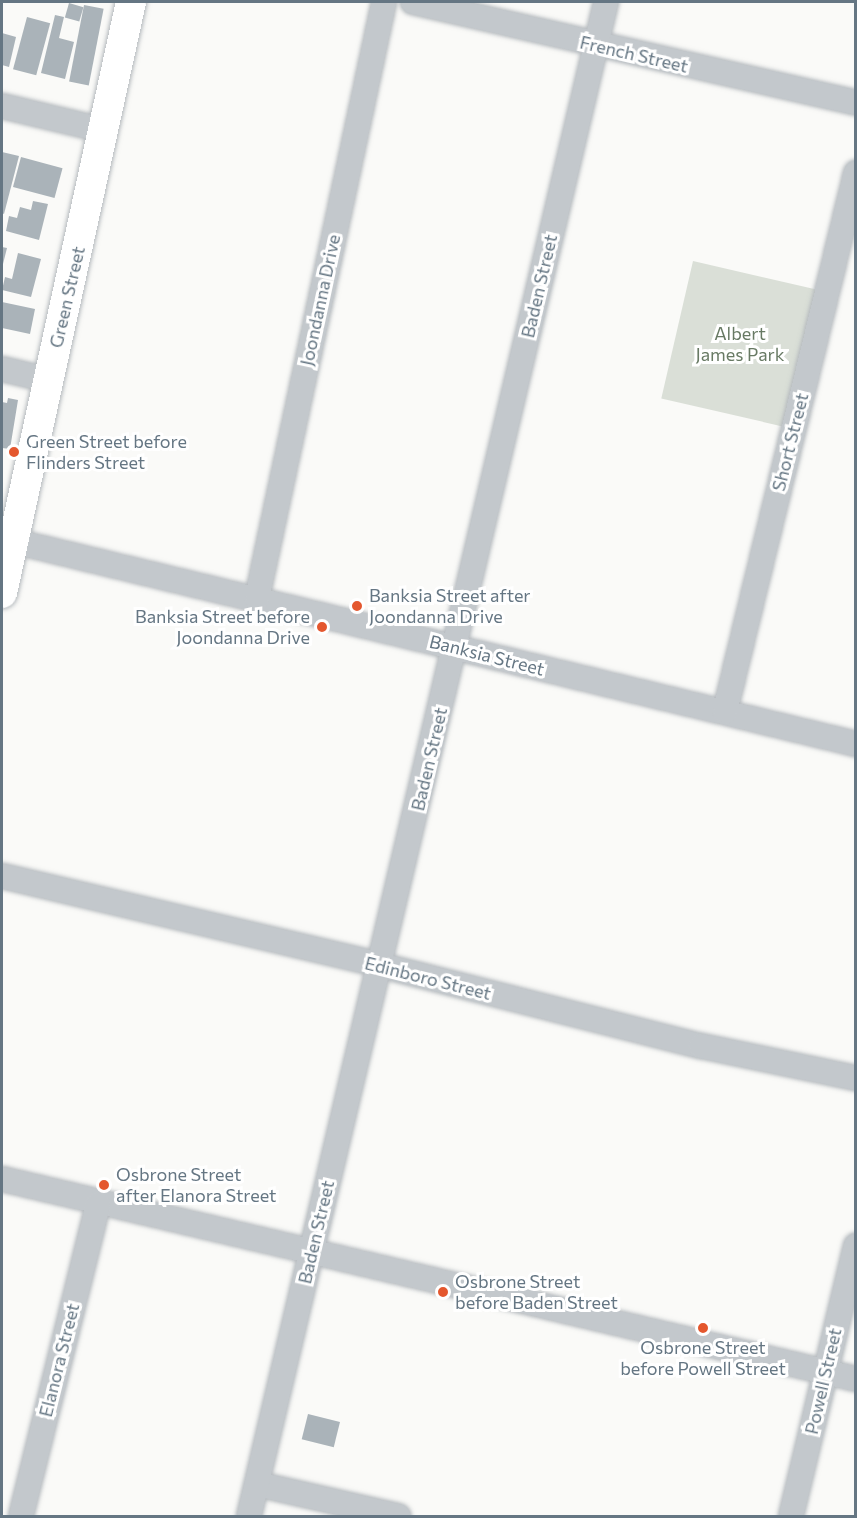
<!DOCTYPE html>
<html>
<head>
<meta charset="utf-8">
<style>
	body { margin:0 }
	#map { position:relative; width:857px; height:1518px; overflow:hidden; background:#fafaf8; font-family:Commissioner,sans-serif }
	div>[style] { position:absolute }
	[style*='--x'] { left:calc(var(--x)*1px); top:calc(var(--y)*1px); width:calc(var(--w)*1px); rotate:calc(var(--a)*1deg) }
	.green>* { inset:0; background:#dadfd7; transform-origin:0 0 }
	.building>* { inset:0; background:#aab3b9; transform-origin:0 0 }
	.roads { filter:drop-shadow(0 0 2px #b5babe) drop-shadow(0 0 2px #b5babe) }
	.minor>* { height:24px; margin:-12px; padding:0 12px; transform-origin:12px; border-radius:12px; background:#c3c8cc }
	.major>* { height:30px; margin:-15px; padding:0 15px; transform-origin:15px; border-radius:15px; background:#fff }
	.dots>* { width:16px; height:16px; translate:-50% -50%; box-sizing:border-box; border:3px solid #fff; border-radius:50% }
	span { translate:-50% -50%; white-space:nowrap; text-align:center; line-height:1.15; -webkit-text-stroke:6px #fff; paint-order:stroke }
	.street-label { font-size:18px; color:#657683 }
	.park-label { font-size:18px; color:#687a64 }
	.poi-label { font-size:18px; color:#657683 }
	.left { translate:0 -50%; text-align:left }
	.right { translate:-100% -50%; text-align:right }
	.frame { position:absolute; inset:0; border:3px solid #657683; pointer-events:none }
</style>
</head>
<body>
<div id="map">
	<div class="green">
		<div style="left:693px;top:261px;width:130px;height:141px;rotate:13deg"></div>
	</div>
	<div class="building">
		<div style="left:69px;top:3px;width:15px;height:15px;rotate:16deg"></div>
		<div style="left:84px;top:5px;width:20px;height:78px;rotate:11deg"></div>
		<div style="clip-path:polygon(55px 15px,64px 17px,59px 38px,74px 42px,65px 79px,41px 73px)"></div>
		<div style="left:27px;top:17px;width:24px;height:54px;rotate:15deg"></div>
		<div style="clip-path:polygon(2px 33px,16px 37px,9px 67px,2px 65px)"></div>
		<div style="clip-path:polygon(2px 152px,19px 156px,4px 214px,2px 213px)"></div>
		<div style="left:21px;top:157px;width:43px;height:31px;rotate:15deg"></div>
		<div style="clip-path:polygon(33px 201px,48px 204px,39px 240px,6px 231px,9px 216px,17px 218px,20px 207px,31px 210px)"></div>
		<div style="clip-path:polygon(2px 247px,7px 248px,2px 268px)"></div>
		<div style="clip-path:polygon(18px 253px,41px 259px,31px 297px,2px 290px,5px 277px,12px 279px)"></div>
		<div style="clip-path:polygon(2px 302px,35px 309px,30px 334px,2px 328px)"></div>
		<div style="clip-path:polygon(8px 398px,18px 400px,10px 449px,2px 448px,2px 402px,7px 403px)"></div>
		<div style="left:308px;top:1414px;width:33px;height:26px;rotate:14deg"></div>
	</div>
	<div class="roads">
		<div class="minor">
			<div style="--x:413;--y:2;--w:454;--a:12.8"></div>
			<div style="--x:2;--y:106;--w:104;--a:13.4"></div>
			<div style="--x:2;--y:369;--w:47;--a:13.4"></div>
			<div style="--x:13;--y:541;--w:867;--a:13.54"></div>
			<div style="--x:257;--y:598;--w:609;--a:-77.97"></div>
			<div style="--x:725;--y:711;--w:554;--a:-76.32"></div>
			<div style="--x:2;--y:876;--w:388;--a:13.2"></div>
			<div style="--x:380;--y:965;--w:331;--a:14.2"></div>
			<div style="--x:701;--y:1046;--w:158;--a:11.7"></div>
			<div style="--x:2;--y:1179;--w:877;--a:13.18"></div>
			<div style="--x:257;--y:1484;--w:145;--a:12.8"></div>
			<div style="--x:21;--y:1516;--w:321;--a:-76.1"></div>
			<div style="--x:249;--y:1516;--w:1556;--a:-76.73"></div>
			<div style="--x:791;--y:1516;--w:278;--a:-76.5"></div>
		</div>
		<div class="major">
			<div style="--x:2;--y:593;--w:605;--a:-77.69"></div>
		</div>
	</div>
	<div class="dots">
		<div style="left:14px;top:452px;background:#e4572e"></div>
		<div style="left:357px;top:606px;background:#e4572e"></div>
		<div style="left:322px;top:627px;background:#e4572e"></div>
		<div style="left:104px;top:1185px;background:#e4572e"></div>
		<div style="left:443px;top:1292px;background:#e4572e"></div>
		<div style="left:703px;top:1328px;background:#e4572e"></div>
	</div>
	<div class="street-label">
		<span style="left:634px;top:54px;rotate:13deg">French Street</span>
		<span style="left:539px;top:286px;rotate:-77deg">Baden Street</span>
		<span style="left:67px;top:297px;rotate:-77deg">Green Street</span>
		<span style="left:320px;top:300px;rotate:-78deg">Joondanna Drive</span>
		<span style="left:790px;top:442px;rotate:-76deg">Short Street</span>
		<span style="left:487px;top:655px;rotate:14deg">Banksia Street</span>
		<span style="left:429px;top:759px;rotate:-77deg">Baden Street</span>
		<span style="left:428px;top:978px;rotate:14deg">Edinboro Street</span>
		<span style="left:316px;top:1232px;rotate:-77deg">Baden Street</span>
		<span style="left:59px;top:1360px;rotate:-76deg">Elanora Street</span>
		<span style="left:823px;top:1381px;rotate:-77deg">Powell Street</span>
	</div>
	<div class="park-label">
		<span style="left:740px;top:344px">Albert<br>James Park</span>
	</div>
	<div class="poi-label">
		<span class="left" style="left:26px;top:452px">Green Street before<br>Flinders Street</span>
		<span class="left" style="left:369px;top:606px">Banksia Street after<br>Joondanna Drive</span>
		<span class="right" style="left:310px;top:627px">Banksia Street before<br>Joondanna Drive</span>
		<span class="left" style="left:116px;top:1185px">Osbrone Street<br>after Elanora Street</span>
		<span class="left" style="left:455px;top:1292px">Osbrone Street<br>before Baden Street</span>
		<span style="left:703px;top:1358px">Osbrone Street<br>before Powell Street</span>
	</div>
	<div class="frame"></div>
</div>
</body>
</html>
